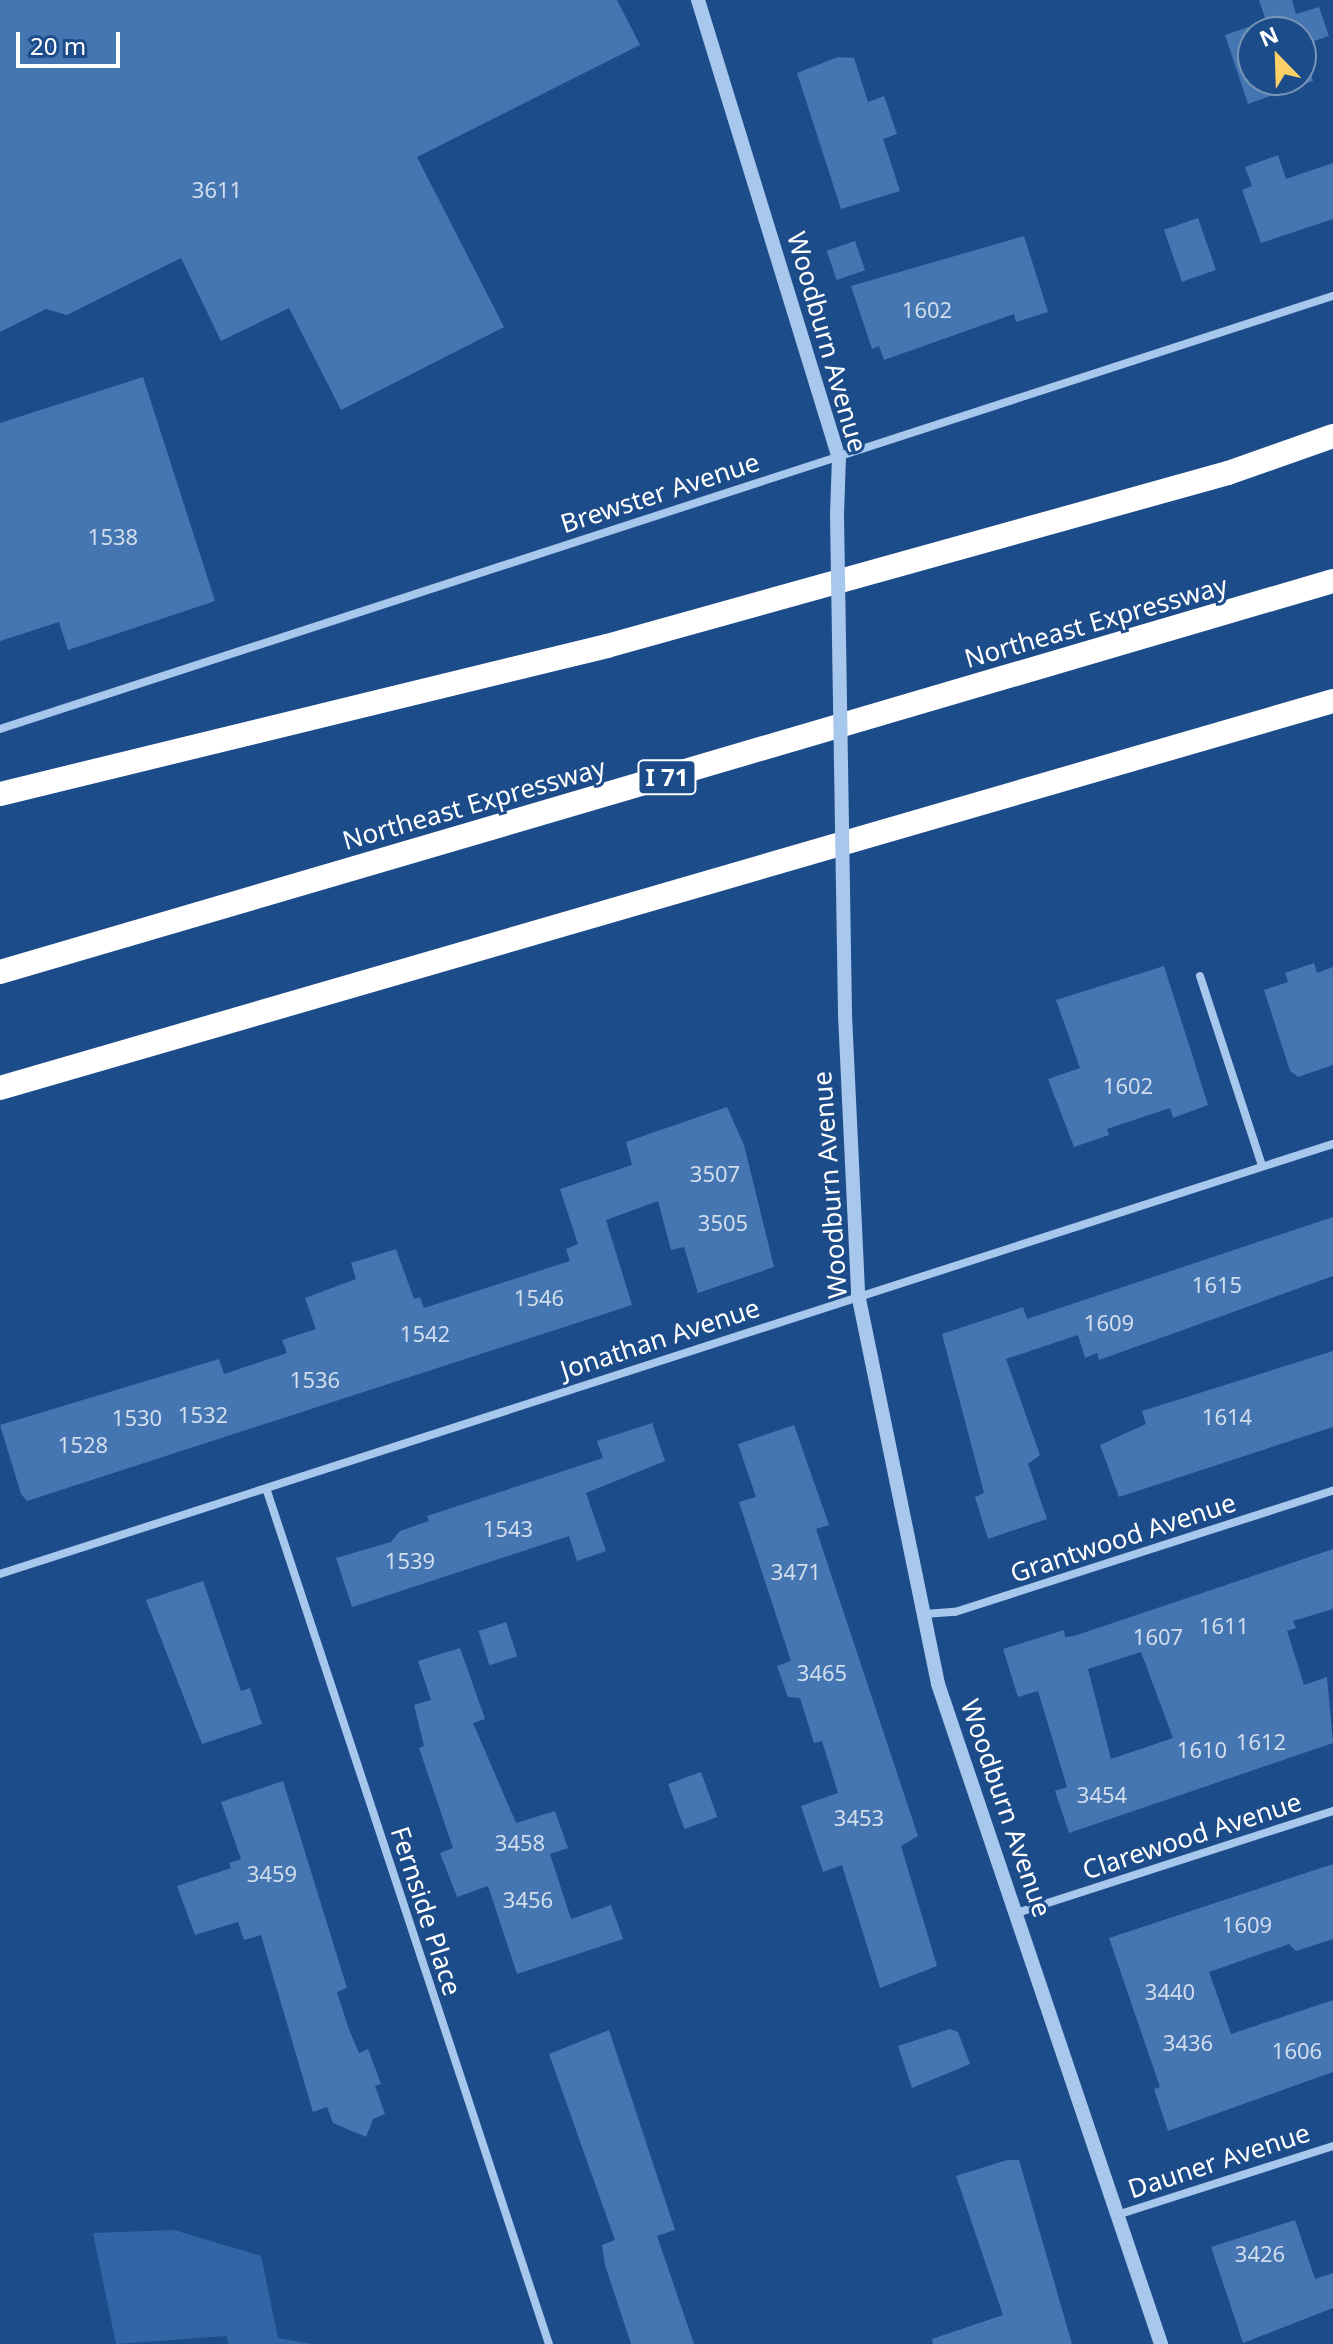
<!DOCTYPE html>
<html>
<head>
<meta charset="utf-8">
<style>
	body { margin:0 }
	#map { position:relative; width:1333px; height:2344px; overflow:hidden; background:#1d4c8a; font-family:"Noto Sans",sans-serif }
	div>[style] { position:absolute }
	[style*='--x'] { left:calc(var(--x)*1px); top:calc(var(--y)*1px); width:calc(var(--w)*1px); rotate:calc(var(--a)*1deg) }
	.green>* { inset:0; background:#3066a7 }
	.building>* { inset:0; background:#4576b2; transform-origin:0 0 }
	.minor>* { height:8px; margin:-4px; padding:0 4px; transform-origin:4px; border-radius:4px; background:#a8c7ec }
	.tertiary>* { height:14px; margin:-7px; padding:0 7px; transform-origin:7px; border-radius:7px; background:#a8c7ec }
	.motorway>* { height:24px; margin:-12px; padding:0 12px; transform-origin:12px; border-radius:12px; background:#fff }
	.tertiary-bridge>* { height:14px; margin:-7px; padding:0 7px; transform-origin:7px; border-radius:7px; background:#a8c7ec }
	span { translate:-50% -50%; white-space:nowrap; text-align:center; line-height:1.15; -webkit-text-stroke:6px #1d4c8a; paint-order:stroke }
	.number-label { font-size:22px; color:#d0ddec }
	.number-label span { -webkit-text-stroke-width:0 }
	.shield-label span { padding:2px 6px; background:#1d4c8a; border:2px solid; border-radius:6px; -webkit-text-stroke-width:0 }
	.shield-label { font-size:24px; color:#fff; font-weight:700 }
	.street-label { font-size:26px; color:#fff }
	.north { position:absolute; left:1237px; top:16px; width:80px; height:80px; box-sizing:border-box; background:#1d4c8a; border:2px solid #7794b9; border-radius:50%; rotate:337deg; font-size:22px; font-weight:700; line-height:32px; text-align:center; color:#fff }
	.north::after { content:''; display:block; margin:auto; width:28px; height:36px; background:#fcd066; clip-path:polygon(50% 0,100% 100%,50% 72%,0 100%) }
	.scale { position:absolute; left:16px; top:32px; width:104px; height:36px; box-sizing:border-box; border:4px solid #fff; border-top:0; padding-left:10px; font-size:24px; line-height:28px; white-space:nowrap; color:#fff; -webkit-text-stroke:6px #1d4c8a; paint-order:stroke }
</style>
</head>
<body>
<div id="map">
	<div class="green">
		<div style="clip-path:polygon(174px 2230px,261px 2256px,278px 2338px,312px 2344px,229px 2344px,226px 2336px,116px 2344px,93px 2233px)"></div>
	</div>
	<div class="building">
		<div style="clip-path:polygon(0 0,617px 0,640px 45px,417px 157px,504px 327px,341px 410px,289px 308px,221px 341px,181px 258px,67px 315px,46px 309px,0 332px)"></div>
		<div style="clip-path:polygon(evenodd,1259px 0,1292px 0,1296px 14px,1319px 7px,1329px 36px,1302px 45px,1313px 81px,1248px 104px,1225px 35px,1266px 21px,1259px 0,1253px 32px,1301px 32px,1301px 80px,1253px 80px,1253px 32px)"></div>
		<div style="clip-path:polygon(838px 57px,854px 58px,868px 102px,884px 96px,897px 134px,883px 139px,900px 191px,841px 209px,797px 73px)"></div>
		<div style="clip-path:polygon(1278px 155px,1286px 179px,1333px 163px,1333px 219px,1261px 243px,1242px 190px,1252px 186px,1245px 167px)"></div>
		<div style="left:1198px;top:218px;width:55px;height:36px;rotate:71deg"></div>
		<div style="clip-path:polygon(1024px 236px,1048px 312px,1016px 322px,1014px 314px,884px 360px,879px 346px,872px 349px,851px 286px)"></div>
		<div style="left:855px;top:241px;width:31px;height:30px;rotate:71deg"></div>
		<div style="clip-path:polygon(143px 377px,215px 601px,68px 650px,59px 622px,0 641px,0 423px)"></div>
		<div style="clip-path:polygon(1314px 963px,1317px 973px,1333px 967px,1333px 1065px,1298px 1077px,1290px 1071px,1264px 990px,1288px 982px,1285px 973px)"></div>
		<div style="clip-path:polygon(1164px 966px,1208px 1105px,1173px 1118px,1170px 1108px,1107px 1129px,1109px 1135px,1074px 1147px,1048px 1079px,1080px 1068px,1056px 1000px)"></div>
		<div style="clip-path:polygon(727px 1107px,744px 1145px,774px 1267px,698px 1293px,684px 1247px,671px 1250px,658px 1201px,606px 1220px,632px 1305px,27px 1501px,21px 1494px,0 1425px,219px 1359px,224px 1374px,287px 1353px,282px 1340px,316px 1329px,305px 1298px,356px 1279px,351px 1263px,396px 1249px,414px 1299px,420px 1297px,424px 1308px,570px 1261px,566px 1249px,578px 1244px,560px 1189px,632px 1165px,626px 1142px)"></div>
		<div style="clip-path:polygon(1333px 1217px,1333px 1276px,1099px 1360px,1097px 1353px,1085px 1358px,1078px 1335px,1006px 1359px,1040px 1455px,1028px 1464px,1047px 1519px,988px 1539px,975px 1497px,984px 1493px,942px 1334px,1023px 1307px,1027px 1319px)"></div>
		<div style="clip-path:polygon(1333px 1351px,1333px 1427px,1119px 1497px,1100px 1445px,1146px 1424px,1142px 1411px)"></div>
		<div style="clip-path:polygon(652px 1423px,665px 1461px,586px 1493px,606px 1551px,577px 1561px,569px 1536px,352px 1607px,336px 1558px,391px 1542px,400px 1531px,429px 1521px,427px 1516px,603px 1458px,597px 1441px)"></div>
		<div style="clip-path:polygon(794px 1425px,829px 1525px,816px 1529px,918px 1836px,901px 1846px,937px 1966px,880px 1988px,842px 1865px,823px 1872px,801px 1806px,838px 1793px,822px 1741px,814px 1743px,800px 1698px,788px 1697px,777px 1666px,791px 1661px,739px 1502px,756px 1497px,738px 1444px)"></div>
		<div style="clip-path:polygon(evenodd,1333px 1549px,1333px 1609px,1293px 1621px,1296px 1628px,1287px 1631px,1304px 1685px,1327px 1677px,1333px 1743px,1069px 1833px,1055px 1791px,1067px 1787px,1038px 1691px,1018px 1697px,1003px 1649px,1064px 1630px,1065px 1637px,1074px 1636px,1333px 1549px,1141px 1652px,1173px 1738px,1111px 1759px,1088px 1669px,1141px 1652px)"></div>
		<div style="clip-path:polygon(203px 1581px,241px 1691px,250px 1688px,262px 1724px,202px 1744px,146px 1600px)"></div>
		<div style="left:506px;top:1622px;width:36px;height:29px;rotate:72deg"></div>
		<div style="clip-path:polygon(460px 1648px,485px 1719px,473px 1723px,516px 1823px,555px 1811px,568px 1848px,550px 1854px,571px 1919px,611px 1905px,623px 1939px,517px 1974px,488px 1886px,457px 1897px,440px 1853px,453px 1848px,419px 1748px,424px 1746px,414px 1705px,431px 1700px,418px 1661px)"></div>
		<div style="left:701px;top:1772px;width:48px;height:35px;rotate:70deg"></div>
		<div style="clip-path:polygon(283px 1781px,347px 1988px,337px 1992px,348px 2027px,359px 2053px,368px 2049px,381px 2084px,375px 2086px,385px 2114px,373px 2119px,366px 2137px,333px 2123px,327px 2107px,313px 2112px,261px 1935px,244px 1940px,238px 1922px,195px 1935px,177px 1886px,231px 1868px,229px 1863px,241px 1859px,221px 1802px)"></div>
		<div style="clip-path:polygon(1333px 1864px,1333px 1939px,1296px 1951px,1289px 1944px,1209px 1972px,1231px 2034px,1333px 2000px,1333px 2072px,1168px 2131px,1154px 2089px,1160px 2087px,1109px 1938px)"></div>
		<div style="clip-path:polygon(950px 2029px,958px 2032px,970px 2064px,912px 2088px,898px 2046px)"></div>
		<div style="clip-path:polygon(609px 2030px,675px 2230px,657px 2236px,694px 2344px,631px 2344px,605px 2265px,602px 2245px,615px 2240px,549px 2054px)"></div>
		<div style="clip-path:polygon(1007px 2160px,1019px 2160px,1072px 2344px,933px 2344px,932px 2339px,1003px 2315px,956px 2176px)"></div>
		<div style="clip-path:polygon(1295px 2220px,1315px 2279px,1333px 2273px,1333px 2308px,1243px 2343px,1211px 2247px)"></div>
	</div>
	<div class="minor">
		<div style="--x:0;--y:729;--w:1402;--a:-18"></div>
		<div style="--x:1200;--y:976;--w:200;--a:71.9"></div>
		<div style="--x:267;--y:1491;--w:898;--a:71.71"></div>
		<div style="--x:0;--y:1574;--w:1401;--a:-17.88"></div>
		<div style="--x:924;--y:1614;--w:31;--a:-4"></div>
		<div style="--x:955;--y:1612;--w:397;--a:-17.8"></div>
		<div style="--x:1017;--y:1913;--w:332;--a:-17.9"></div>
		<div style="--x:1117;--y:2215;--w:227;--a:-17.7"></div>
	</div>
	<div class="tertiary">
		<div style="--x:698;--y:0;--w:478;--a:72.9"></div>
		<div style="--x:839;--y:457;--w:58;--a:92"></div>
		<div style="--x:845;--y:1015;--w:279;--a:87.3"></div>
		<div style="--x:858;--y:1294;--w:398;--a:78.4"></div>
		<div style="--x:938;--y:1684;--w:697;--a:71.33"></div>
	</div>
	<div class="motorway">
		<div style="--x:0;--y:794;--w:625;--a:-13.7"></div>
		<div style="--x:607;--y:646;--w:645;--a:-15.57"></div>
		<div style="--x:1228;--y:473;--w:111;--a:-19.4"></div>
		<div style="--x:0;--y:972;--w:1389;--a:-16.35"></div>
		<div style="--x:0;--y:1088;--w:1388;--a:-16.19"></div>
	</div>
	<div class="tertiary-bridge">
		<div style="--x:837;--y:515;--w:500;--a:89.08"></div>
	</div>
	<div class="number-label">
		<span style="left:217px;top:190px">3611</span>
		<span style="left:927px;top:310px">1602</span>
		<span style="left:113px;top:537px">1538</span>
		<span style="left:1128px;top:1086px">1602</span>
		<span style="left:715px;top:1174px">3507</span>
		<span style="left:723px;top:1223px">3505</span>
		<span style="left:1217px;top:1285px">1615</span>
		<span style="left:539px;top:1298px">1546</span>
		<span style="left:1109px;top:1323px">1609</span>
		<span style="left:425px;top:1334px">1542</span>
		<span style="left:315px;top:1380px">1536</span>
		<span style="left:203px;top:1415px">1532</span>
		<span style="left:1227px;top:1417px">1614</span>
		<span style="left:137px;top:1418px">1530</span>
		<span style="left:83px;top:1445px">1528</span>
		<span style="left:508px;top:1529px">1543</span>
		<span style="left:410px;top:1561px">1539</span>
		<span style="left:796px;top:1572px">3471</span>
		<span style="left:1224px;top:1626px">1611</span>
		<span style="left:1158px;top:1637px">1607</span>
		<span style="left:822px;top:1673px">3465</span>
		<span style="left:1261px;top:1742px">1612</span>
		<span style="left:1202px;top:1750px">1610</span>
		<span style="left:1102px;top:1795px">3454</span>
		<span style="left:859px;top:1818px">3453</span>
		<span style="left:520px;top:1843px">3458</span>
		<span style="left:272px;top:1874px">3459</span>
		<span style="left:528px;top:1900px">3456</span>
		<span style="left:1247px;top:1925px">1609</span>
		<span style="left:1170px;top:1992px">3440</span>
		<span style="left:1188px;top:2043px">3436</span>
		<span style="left:1297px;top:2051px">1606</span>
		<span style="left:1260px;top:2254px">3426</span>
	</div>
	<div class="shield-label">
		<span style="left:667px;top:777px">I 71</span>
	</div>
	<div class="street-label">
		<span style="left:827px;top:342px;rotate:74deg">Woodburn Avenue</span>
		<span style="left:660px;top:493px;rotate:-18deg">Brewster Avenue</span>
		<span style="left:1096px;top:622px;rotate:-16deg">Northeast Expressway</span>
		<span style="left:474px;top:804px;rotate:-16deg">Northeast Expressway</span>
		<span style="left:830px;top:1185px;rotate:-94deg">Woodburn Avenue</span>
		<span style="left:660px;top:1339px;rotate:-18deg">Jonathan Avenue</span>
		<span style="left:1123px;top:1538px;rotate:-18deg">Grantwood Avenue</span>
		<span style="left:1006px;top:1808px;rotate:71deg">Woodburn Avenue</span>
		<span style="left:1192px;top:1836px;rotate:-18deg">Clarewood Avenue</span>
		<span style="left:426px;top:1911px;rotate:72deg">Fernside Place</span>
		<span style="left:1219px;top:2161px;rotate:-18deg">Dauner Avenue</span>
	</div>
	<div class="north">N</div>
	<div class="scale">20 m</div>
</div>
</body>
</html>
